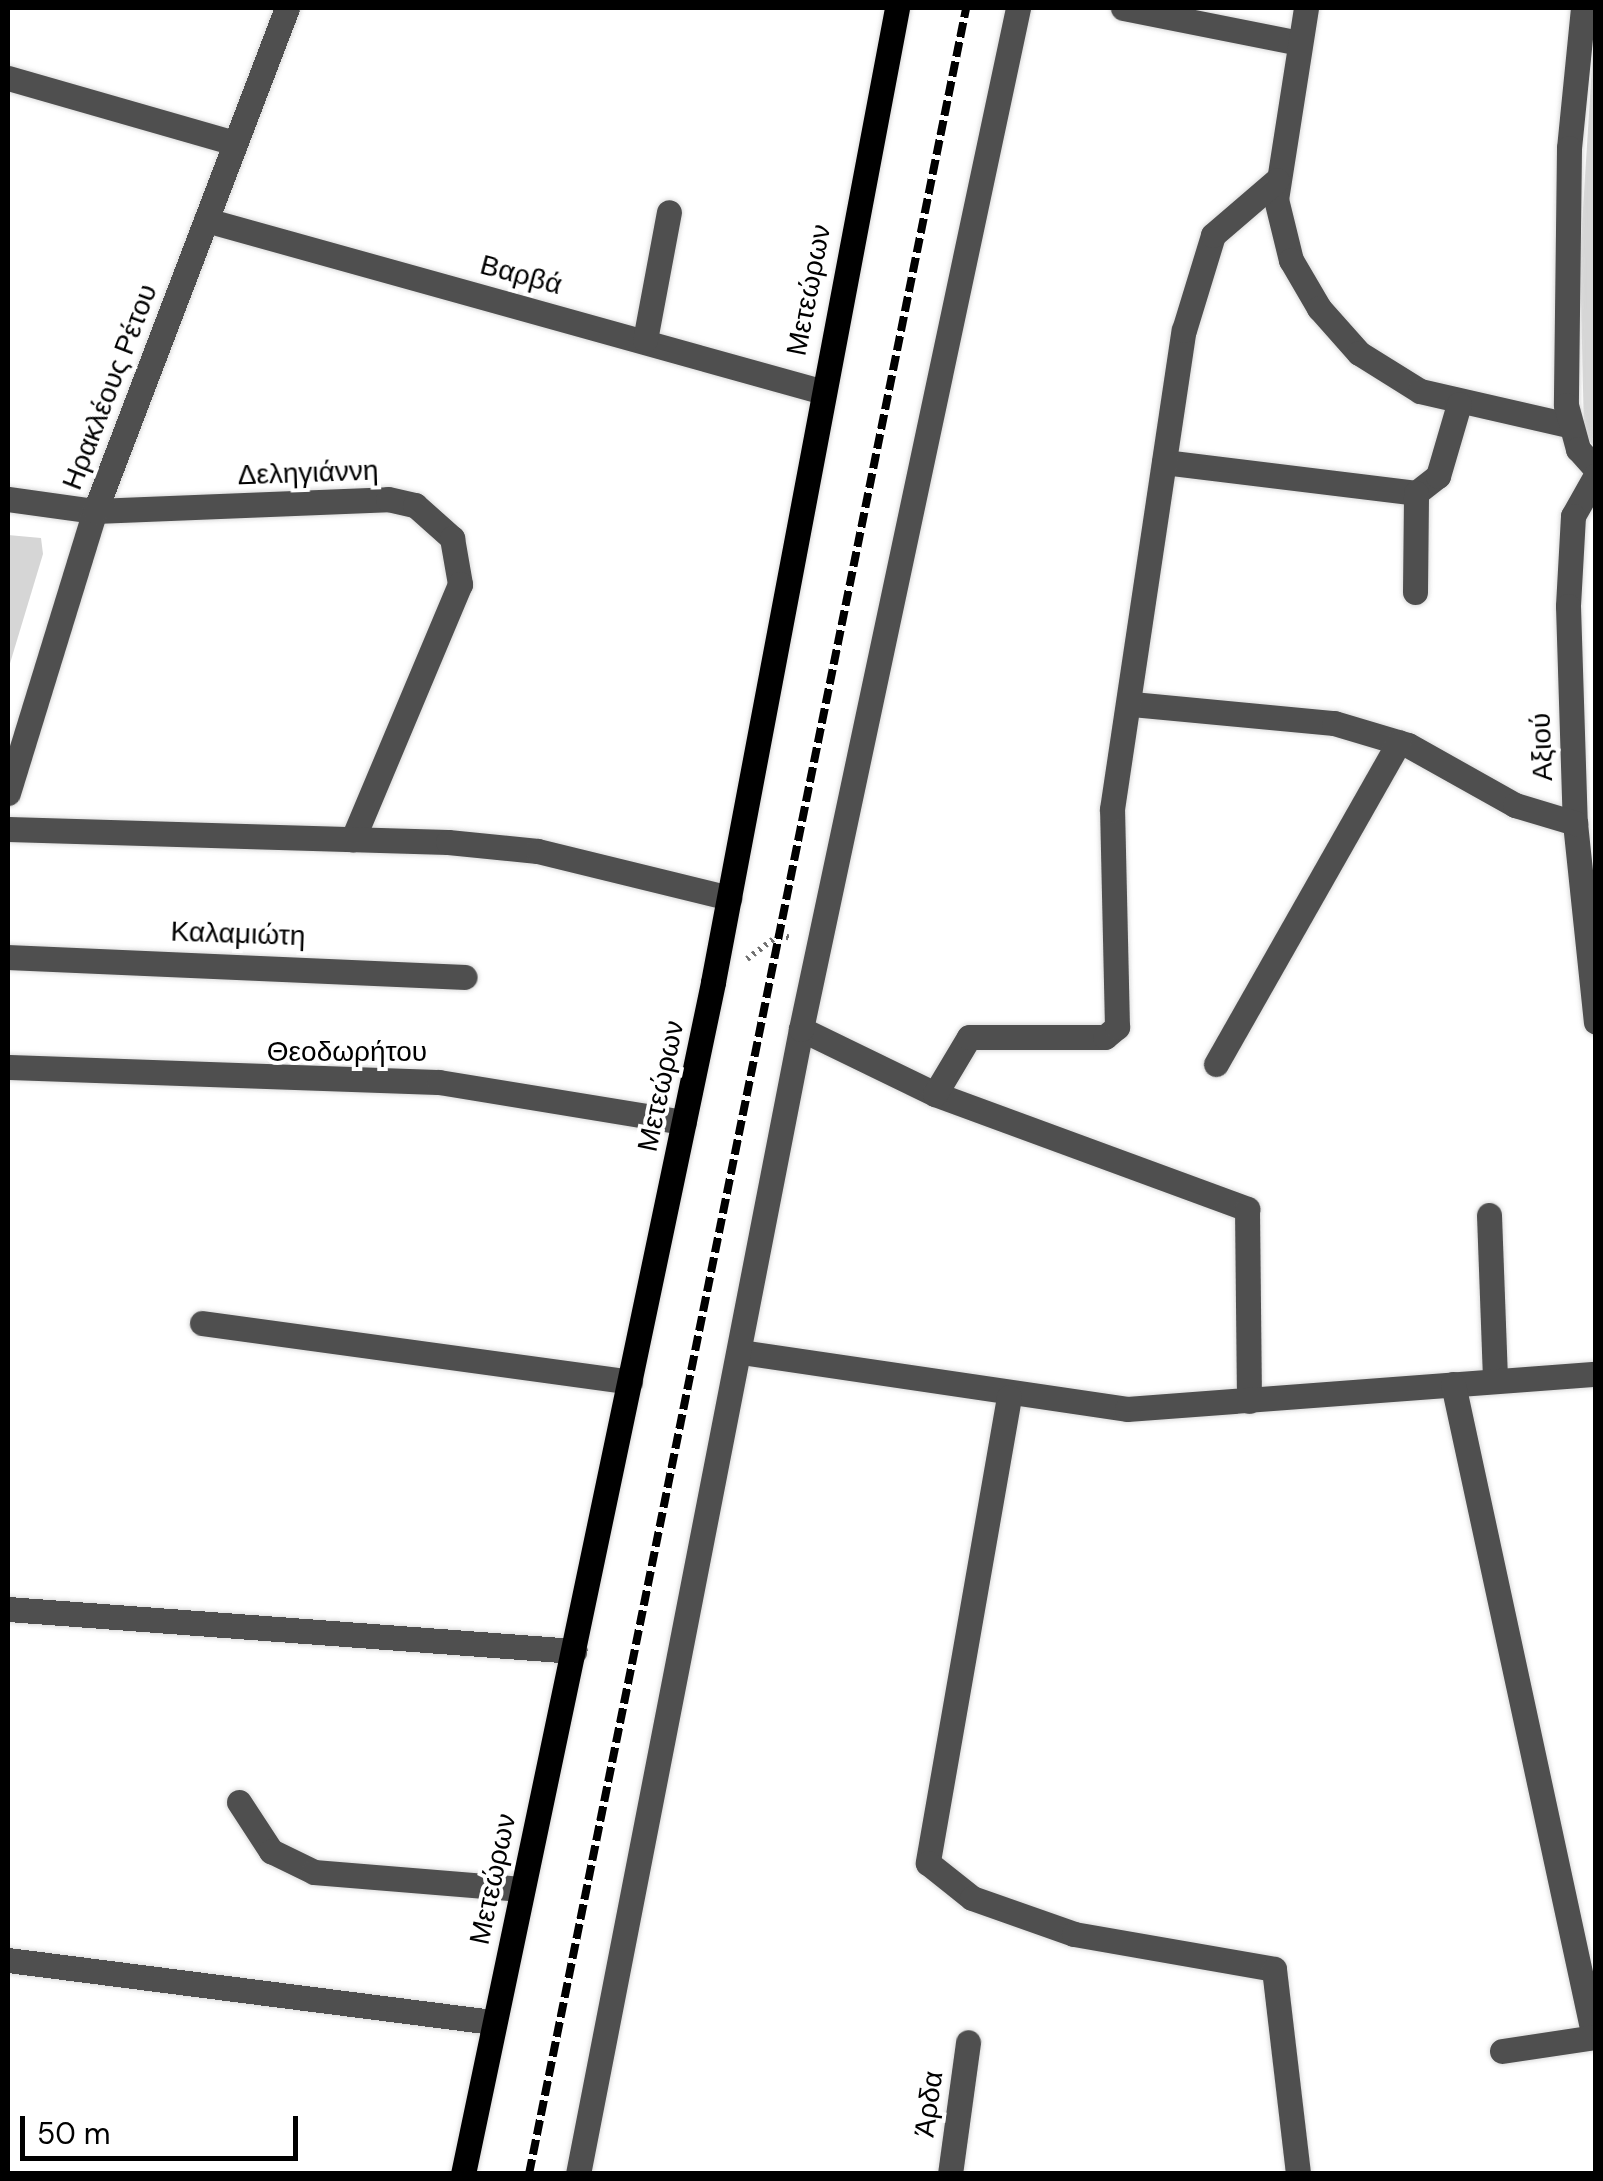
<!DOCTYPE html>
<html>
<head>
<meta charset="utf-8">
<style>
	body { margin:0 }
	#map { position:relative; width:1603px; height:2181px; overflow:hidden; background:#fff; font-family:"DM Sans",sans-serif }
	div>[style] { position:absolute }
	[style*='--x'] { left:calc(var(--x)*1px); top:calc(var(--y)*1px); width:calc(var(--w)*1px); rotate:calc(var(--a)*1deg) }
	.green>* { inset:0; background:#d6d6d6 }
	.path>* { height:6px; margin-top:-3px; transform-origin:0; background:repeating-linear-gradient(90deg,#717171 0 2.5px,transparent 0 7.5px) }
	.roads { filter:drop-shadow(0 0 2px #dbdbdb) drop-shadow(0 0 2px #dbdbdb) }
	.minor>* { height:25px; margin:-12.5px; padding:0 12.5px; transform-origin:12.5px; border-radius:12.5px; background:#4f4f4f }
	.major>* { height:25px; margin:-12.5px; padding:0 12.5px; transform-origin:12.5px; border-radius:12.5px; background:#000 }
	.rail>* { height:8px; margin-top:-4px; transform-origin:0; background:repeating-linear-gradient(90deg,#000 0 15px,transparent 0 20px) }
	span { translate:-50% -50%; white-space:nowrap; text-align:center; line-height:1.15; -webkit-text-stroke:8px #fff; paint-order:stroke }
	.street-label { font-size:28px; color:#000 }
	.frame { position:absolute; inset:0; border:10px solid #000; pointer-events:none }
	.scale { position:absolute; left:20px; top:2116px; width:278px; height:45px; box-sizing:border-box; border:5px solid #000; border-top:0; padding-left:12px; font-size:30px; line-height:35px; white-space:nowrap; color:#000; -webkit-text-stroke:8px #fff; paint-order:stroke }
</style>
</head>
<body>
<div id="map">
	<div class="green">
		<div style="clip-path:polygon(1595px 17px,1595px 449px,1584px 432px,1580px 257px)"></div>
		<div style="clip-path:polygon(8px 535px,41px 538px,43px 554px,8px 670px)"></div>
	</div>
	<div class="path">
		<div style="--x:747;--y:959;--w:40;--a:-37"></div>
		<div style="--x:779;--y:935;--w:12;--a:14"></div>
	</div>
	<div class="roads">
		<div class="minor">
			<div style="--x:1123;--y:8;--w:179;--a:11.2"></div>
			<div style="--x:1306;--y:8;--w:193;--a:98.9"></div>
			<div style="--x:1276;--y:199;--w:63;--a:76.2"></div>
			<div style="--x:1291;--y:260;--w:56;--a:59.7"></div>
			<div style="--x:1319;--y:308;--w:60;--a:48.4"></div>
			<div style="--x:1359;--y:353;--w:72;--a:31.9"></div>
			<div style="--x:1420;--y:391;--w:153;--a:12.9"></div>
			<div style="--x:1583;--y:8;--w:141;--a:95.7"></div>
			<div style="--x:1569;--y:148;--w:257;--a:90.7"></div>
			<div style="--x:1566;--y:405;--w:46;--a:74.7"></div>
			<div style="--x:1578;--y:449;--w:27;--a:48"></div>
			<div style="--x:8;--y:78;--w:236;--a:16"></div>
			<div style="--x:206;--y:220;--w:637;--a:15.56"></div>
			<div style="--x:645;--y:340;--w:130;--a:-79.4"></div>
			<div style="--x:1164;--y:462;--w:254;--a:7"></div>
			<div style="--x:1416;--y:493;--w:28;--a:-38"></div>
			<div style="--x:1438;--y:476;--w:75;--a:-73.7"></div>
			<div style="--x:1596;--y:475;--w:47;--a:119.3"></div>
			<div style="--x:1573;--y:516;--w:90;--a:93.2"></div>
			<div style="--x:1568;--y:606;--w:217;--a:88.2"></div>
			<div style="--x:1575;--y:823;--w:200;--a:84"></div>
			<div style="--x:8;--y:499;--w:88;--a:7.9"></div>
			<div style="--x:95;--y:511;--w:293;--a:-2.3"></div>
			<div style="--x:388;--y:499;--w:28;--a:13"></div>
			<div style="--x:415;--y:505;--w:50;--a:41.7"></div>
			<div style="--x:452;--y:538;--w:47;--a:80.1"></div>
			<div style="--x:460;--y:584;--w:277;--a:112.8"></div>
			<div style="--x:1415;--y:592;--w:99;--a:-89.4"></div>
			<div style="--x:1132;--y:704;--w:203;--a:5.4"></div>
			<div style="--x:1334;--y:723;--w:77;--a:16.6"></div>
			<div style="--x:1408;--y:745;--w:123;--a:29.3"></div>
			<div style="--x:1515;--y:805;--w:63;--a:16.7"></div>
			<div style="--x:8;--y:793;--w:295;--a:-72.9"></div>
			<div style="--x:95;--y:511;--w:538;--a:-69.11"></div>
			<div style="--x:8;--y:829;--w:440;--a:1.7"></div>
			<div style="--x:448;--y:842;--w:90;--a:5.7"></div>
			<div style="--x:538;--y:851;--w:197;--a:13.8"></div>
			<div style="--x:8;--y:957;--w:457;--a:2.5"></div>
			<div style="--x:801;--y:1029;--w:149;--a:25.9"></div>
			<div style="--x:935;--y:1094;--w:333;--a:20.2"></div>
			<div style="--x:1247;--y:1209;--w:192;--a:89.4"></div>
			<div style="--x:1216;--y:1064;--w:370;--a:-60.4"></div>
			<div style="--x:8;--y:1067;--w:431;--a:2"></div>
			<div style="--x:439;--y:1082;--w:248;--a:9.3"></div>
			<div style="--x:935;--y:1094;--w:66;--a:-59.2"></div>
			<div style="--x:969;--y:1037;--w:136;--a:0"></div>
			<div style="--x:1105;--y:1037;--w:16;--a:-40"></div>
			<div style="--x:1117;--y:1027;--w:218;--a:-91.3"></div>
			<div style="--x:1112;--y:809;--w:484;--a:-81.5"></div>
			<div style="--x:1184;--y:330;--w:99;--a:-73"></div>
			<div style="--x:1213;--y:235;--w:84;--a:-40.7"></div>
			<div style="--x:1489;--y:1215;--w:166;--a:87.9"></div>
			<div style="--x:202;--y:1323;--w:432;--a:7.8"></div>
			<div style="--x:741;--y:1352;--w:390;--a:8.4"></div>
			<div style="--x:1127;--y:1409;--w:470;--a:-4.3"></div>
			<div style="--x:1453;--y:1384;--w:668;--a:77.82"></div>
			<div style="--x:1009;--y:1397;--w:473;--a:99.9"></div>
			<div style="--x:928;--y:1863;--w:56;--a:38.5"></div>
			<div style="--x:972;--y:1898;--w:108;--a:19.4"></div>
			<div style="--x:1074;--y:1934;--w:203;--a:9.9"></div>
			<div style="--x:1274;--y:1969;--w:206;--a:83.3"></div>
			<div style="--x:8;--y:1609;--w:568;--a:4.24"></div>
			<div style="--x:239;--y:1802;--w:59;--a:56.9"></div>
			<div style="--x:271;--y:1851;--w:48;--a:26"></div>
			<div style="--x:314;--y:1872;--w:208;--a:4.7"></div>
			<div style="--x:8;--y:1960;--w:489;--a:7.3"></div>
			<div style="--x:1502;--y:2051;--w:95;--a:-8.5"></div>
			<div style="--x:578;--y:2174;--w:1167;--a:-78.98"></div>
			<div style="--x:801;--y:1029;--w:1044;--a:-78"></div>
			<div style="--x:950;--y:2174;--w:133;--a:-82.2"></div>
		</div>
		<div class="major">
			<div style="--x:463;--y:2174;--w:1218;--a:-78.15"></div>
			<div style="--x:713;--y:982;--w:991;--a:-79.3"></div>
		</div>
	</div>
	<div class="rail">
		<div style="--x:529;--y:2174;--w:2210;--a:-78.59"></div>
	</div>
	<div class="street-label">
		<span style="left:521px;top:275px;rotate:15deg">Βαρβά</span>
		<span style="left:809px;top:290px;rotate:-79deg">Μετεώρων</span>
		<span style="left:110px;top:387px;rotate:-69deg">Ηρακλέους Ρέτου</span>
		<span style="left:308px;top:473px;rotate:-2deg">Δεληγιάννη</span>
		<span style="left:1542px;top:747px;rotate:-92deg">Αξιού</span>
		<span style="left:238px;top:934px;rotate:2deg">Καλαμιώτη</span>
		<span style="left:347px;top:1052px">Θεοδωρήτου</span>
		<span style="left:661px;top:1086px;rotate:-78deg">Μετεώρων</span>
		<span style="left:493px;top:1879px;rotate:-78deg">Μετεώρων</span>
		<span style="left:929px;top:2104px;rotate:-82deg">Άρδα</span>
	</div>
	<div class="frame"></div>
	<div class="scale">50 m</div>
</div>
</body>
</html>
